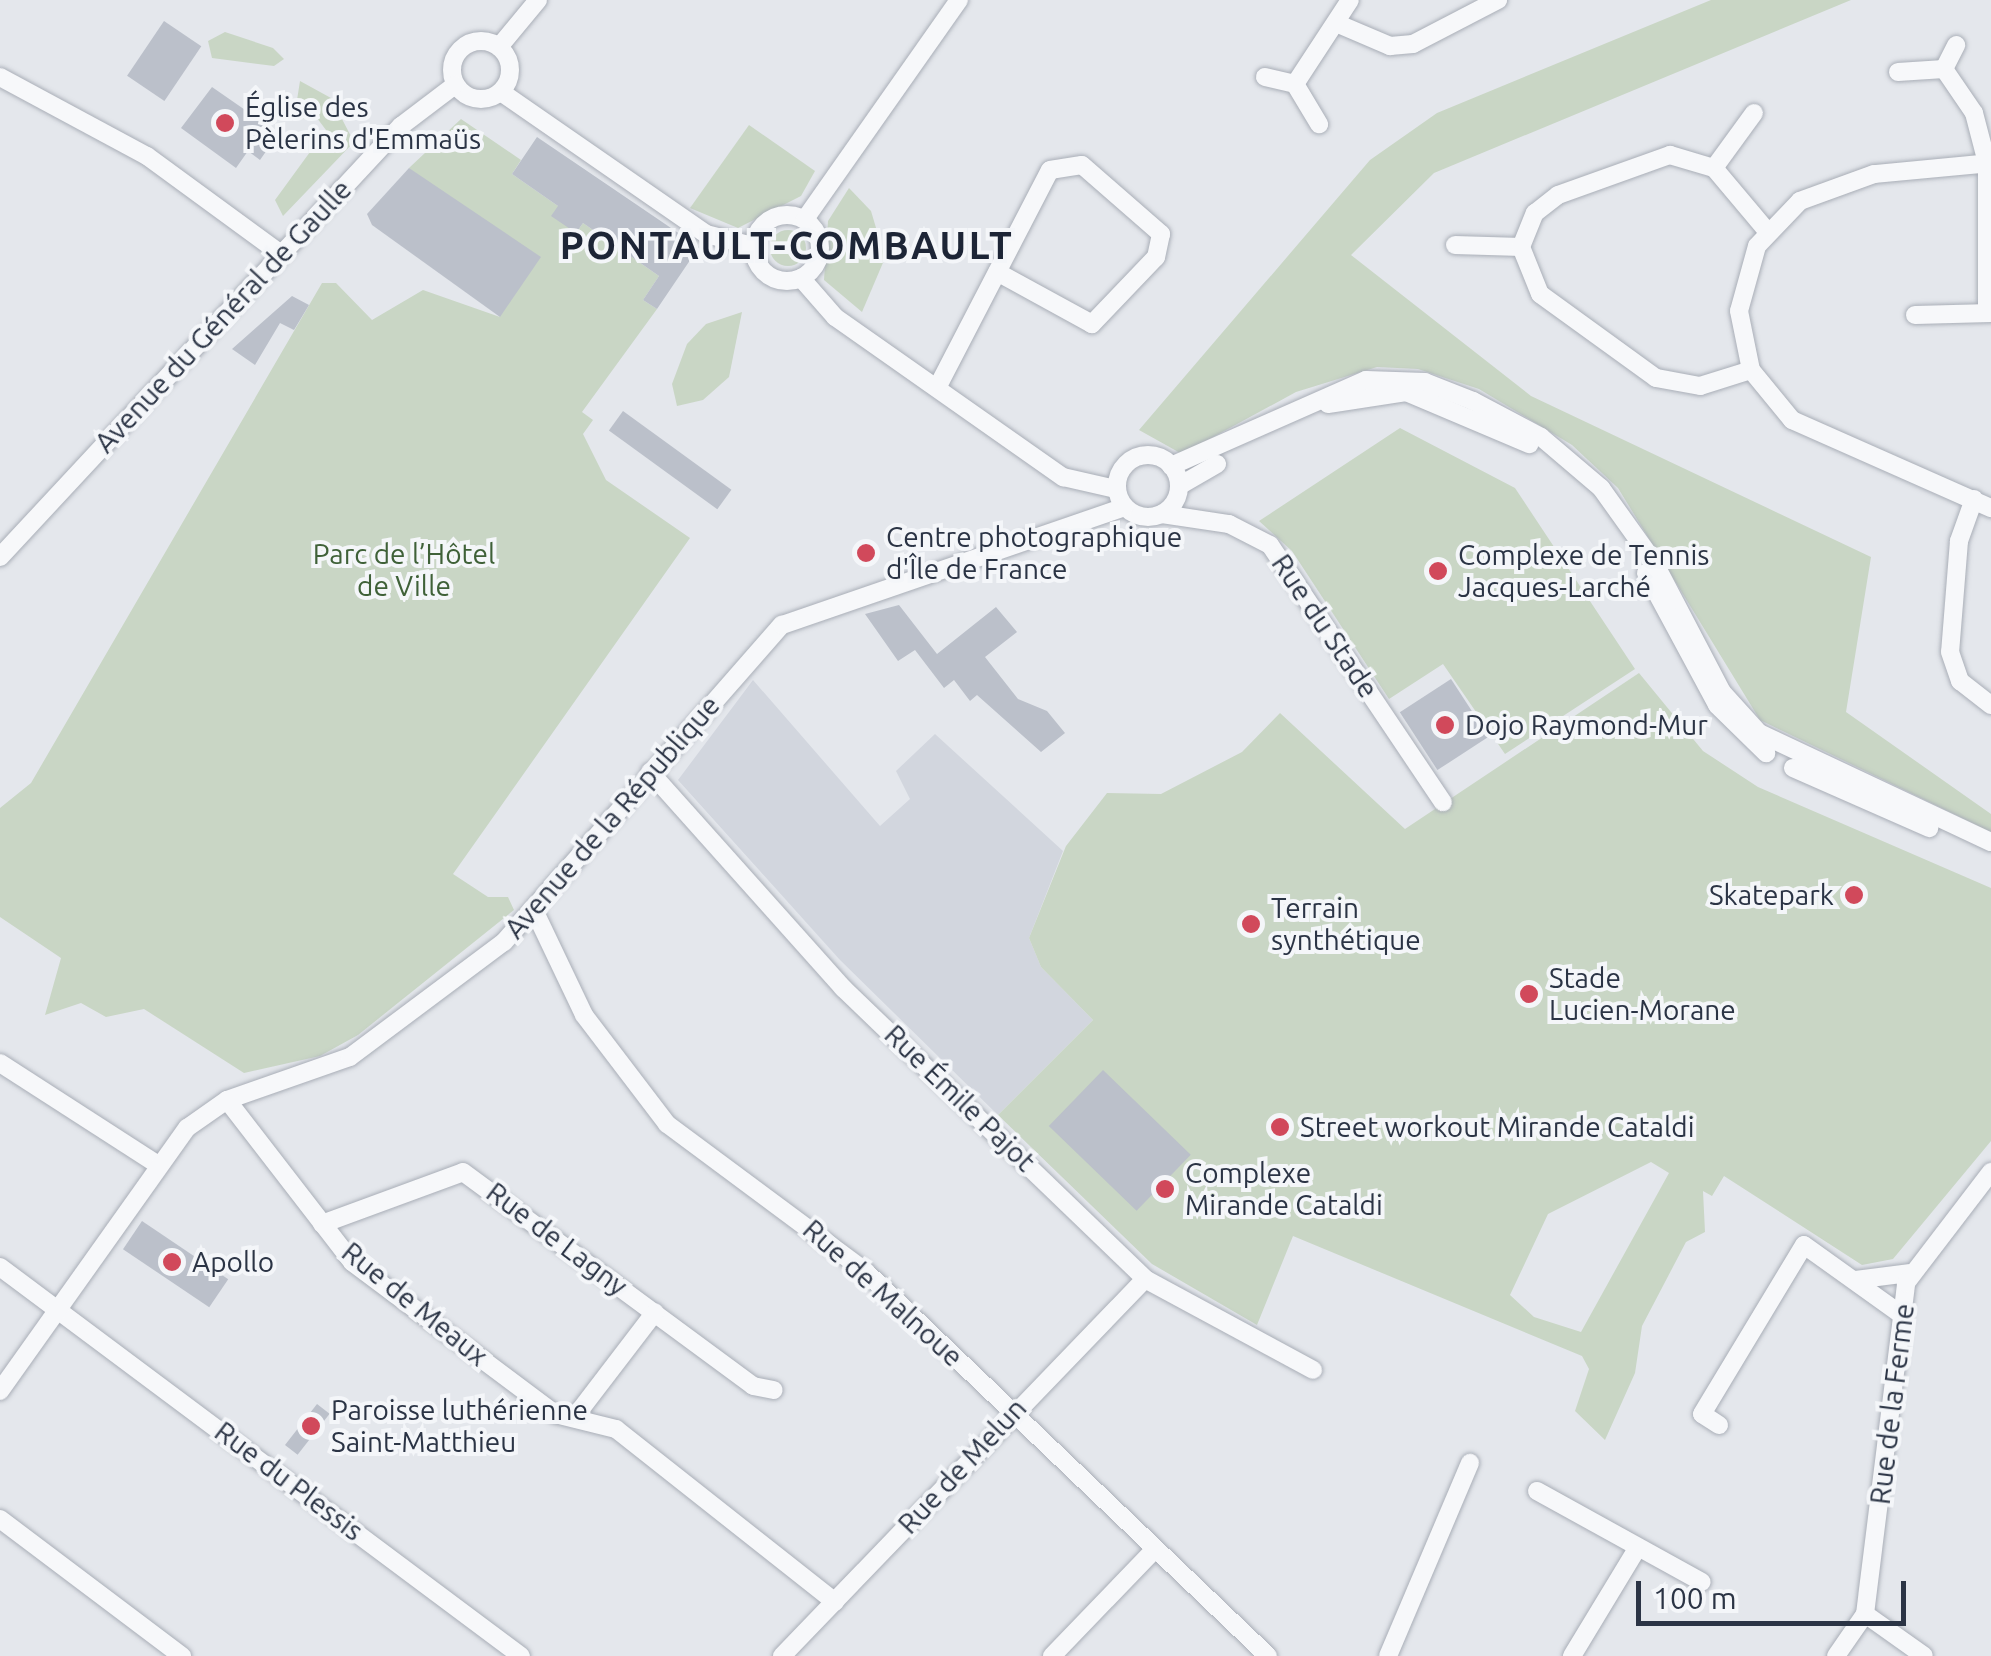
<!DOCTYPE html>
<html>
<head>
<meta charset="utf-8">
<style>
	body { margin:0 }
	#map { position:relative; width:1991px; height:1656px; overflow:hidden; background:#e4e7ec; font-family:Ubuntu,sans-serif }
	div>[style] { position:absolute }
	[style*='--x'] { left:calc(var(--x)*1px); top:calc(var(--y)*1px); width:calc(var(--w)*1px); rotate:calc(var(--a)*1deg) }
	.built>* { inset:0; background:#d2d6de }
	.green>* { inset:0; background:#c9d6c5 }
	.round { border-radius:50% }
	.building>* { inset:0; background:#bbc0ca; transform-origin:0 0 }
	.roads { filter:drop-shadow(0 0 2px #a9aeb7) drop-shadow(0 0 2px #a9aeb7) }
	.minor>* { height:18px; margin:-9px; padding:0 9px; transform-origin:9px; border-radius:9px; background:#f7f8fa }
	.minor>.ring { margin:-9px; padding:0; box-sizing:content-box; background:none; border:18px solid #f7f8fa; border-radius:50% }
	.dots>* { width:28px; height:28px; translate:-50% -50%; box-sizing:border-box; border:5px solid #f4f6f9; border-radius:50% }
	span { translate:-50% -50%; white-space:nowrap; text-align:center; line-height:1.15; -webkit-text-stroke:8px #f4f6f9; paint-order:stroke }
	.poi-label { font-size:28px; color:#2b3445 }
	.left { translate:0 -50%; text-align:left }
	.right { translate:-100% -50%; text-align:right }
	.street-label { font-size:28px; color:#2b3445 }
	.park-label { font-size:28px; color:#3f6138 }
	.district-label { font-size:38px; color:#1d2536; font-weight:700; letter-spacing:2.5px }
	.scale { position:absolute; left:1636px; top:1581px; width:270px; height:45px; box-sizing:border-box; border:5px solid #2b3445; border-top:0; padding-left:12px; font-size:30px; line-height:35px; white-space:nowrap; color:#2b3445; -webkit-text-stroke:8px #f4f6f9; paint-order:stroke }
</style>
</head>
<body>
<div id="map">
	<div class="built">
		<div style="clip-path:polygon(753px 680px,880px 826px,910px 799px,896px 771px,935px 734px,1063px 851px,1029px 938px,1041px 967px,1093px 1020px,998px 1115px,840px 960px,678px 780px)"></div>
	</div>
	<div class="green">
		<div style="clip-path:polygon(1711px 0,1851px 0,1434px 173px,1351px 255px,1531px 396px,1871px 557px,1846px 712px,1991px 814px,1991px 832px,1760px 720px,1618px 488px,1572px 445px,1479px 389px,1418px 369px,1377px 367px,1296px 392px,1182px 454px,1139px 430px,1370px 160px,1437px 113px)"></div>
		<div style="clip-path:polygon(225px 32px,273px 48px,284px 59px,274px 66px,212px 58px,208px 41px)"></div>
		<div style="clip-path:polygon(300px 81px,331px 98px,354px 142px,283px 216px,275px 200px,326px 130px,317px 118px,294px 119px)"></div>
		<div style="clip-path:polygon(461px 119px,521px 160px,512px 174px,558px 206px,576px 233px,583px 223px,659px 276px,643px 300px,657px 309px,582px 412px,593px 420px,583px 434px,606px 480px,690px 538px,453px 874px,488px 897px,508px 897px,514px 910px,358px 1035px,320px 1056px,244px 1073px,144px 1009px,106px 1017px,81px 1003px,45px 1015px,61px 958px,0 917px,0 808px,31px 783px,322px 283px,336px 283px,372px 320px,423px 290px,500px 317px,409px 168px)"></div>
		<div style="clip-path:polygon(749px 125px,815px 171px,801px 196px,738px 228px,690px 208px)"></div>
		<div style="clip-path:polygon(849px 188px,871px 211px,885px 258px,862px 312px,824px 280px,828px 221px)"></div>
		<div class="round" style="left:770px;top:230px;width:36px;height:36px"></div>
		<div style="clip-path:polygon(742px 312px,729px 377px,703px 400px,677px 406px,672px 384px,687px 344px,706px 324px)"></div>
		<div style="clip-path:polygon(1400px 428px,1515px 488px,1635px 669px,1505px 754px,1443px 664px,1389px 699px,1292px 551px,1259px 521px)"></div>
		<div style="clip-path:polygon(evenodd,1639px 673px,1703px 751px,1758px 787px,1991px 888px,1991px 1141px,1893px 1259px,1862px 1265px,1724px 1176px,1712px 1196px,1703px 1191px,1705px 1232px,1686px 1242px,1642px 1326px,1635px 1373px,1605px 1440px,1575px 1411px,1589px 1369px,1582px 1356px,1293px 1236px,1257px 1325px,1152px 1264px,998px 1115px,1093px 1020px,1041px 967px,1029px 938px,1066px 846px,1107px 793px,1161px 794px,1242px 752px,1280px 713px,1405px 829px,1639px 673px,1651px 1162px,1669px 1173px,1581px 1332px,1534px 1317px,1510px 1295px,1548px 1214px,1651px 1162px)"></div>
	</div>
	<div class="building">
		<div style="left:164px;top:21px;width:45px;height:66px;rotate:34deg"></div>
		<div style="clip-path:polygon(212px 87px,271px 128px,274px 140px,260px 160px,248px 151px,236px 168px,181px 128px)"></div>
		<div style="clip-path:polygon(537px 137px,699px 247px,657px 309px,643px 300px,659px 276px,583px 223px,576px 233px,551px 216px,558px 206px,512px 174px)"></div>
		<div style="clip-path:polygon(409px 168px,541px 257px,500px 317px,372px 225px,367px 214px)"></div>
		<div style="clip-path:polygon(292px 296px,309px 305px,294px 330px,280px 323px,255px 365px,232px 349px)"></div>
		<div style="left:623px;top:411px;width:134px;height:24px;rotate:36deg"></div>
		<div style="clip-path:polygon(899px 605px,937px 654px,996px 607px,1017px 632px,985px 657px,1018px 699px,1047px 711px,1065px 733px,1041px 752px,977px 695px,970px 701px,954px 680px,944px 688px,915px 650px,898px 661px,865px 614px)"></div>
		<div style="left:1451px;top:679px;width:69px;height:61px;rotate:57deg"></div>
		<div style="left:1103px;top:1070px;width:122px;height:78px;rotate:44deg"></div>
		<div style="left:142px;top:1221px;width:104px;height:34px;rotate:34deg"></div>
		<div style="left:317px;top:1404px;width:16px;height:52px;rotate:38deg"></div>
	</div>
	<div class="roads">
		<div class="minor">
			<div style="--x:1336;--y:23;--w:59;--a:23.1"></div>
			<div style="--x:1390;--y:46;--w:23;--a:-5"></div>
			<div style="--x:1413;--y:44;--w:96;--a:-27.4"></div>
			<div class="ring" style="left:452px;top:41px;width:40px;height:40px"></div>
			<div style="--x:499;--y:47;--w:61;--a:-50.3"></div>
			<div style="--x:1944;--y:69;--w:53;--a:55.7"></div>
			<div style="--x:1974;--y:113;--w:52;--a:75.4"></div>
			<div style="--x:1987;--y:163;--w:147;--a:90"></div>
			<div style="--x:1898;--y:72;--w:46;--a:-3.7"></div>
			<div style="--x:1944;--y:69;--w:27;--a:-63"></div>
			<div style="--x:0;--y:77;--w:167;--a:28.3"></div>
			<div style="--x:147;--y:156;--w:166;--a:36.2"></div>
			<div style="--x:1265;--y:77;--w:31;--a:13"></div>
			<div style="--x:1295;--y:84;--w:47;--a:59"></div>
			<div style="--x:1295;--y:84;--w:100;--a:-56.8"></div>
			<div style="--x:501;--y:92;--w:249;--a:34.7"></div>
			<div style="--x:706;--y:234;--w:49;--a:14.3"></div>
			<div style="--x:1991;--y:163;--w:118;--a:174.6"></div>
			<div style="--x:1874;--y:174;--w:79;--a:160"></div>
			<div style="--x:1800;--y:201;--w:62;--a:133.7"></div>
			<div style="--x:1757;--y:246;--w:67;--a:105.5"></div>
			<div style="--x:1739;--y:311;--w:60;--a:78.5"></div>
			<div style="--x:1751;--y:370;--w:65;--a:50.6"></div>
			<div style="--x:1792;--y:420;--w:218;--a:23.9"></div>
			<div style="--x:1714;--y:168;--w:68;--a:-54"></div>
			<div class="ring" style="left:754px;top:215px;width:48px;height:48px"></div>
			<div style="--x:805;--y:219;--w:268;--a:-54.9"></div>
			<div style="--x:1455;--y:245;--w:66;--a:1.7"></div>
			<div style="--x:801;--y:278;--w:52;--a:48.9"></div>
			<div style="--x:835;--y:317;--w:279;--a:35.1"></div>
			<div style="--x:1063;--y:477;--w:54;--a:12.8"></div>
			<div style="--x:1915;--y:315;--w:76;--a:-1.5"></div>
			<div style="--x:1751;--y:370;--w:53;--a:162.6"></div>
			<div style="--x:1700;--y:386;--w:45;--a:-169.7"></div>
			<div style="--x:1656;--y:378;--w:143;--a:-144.1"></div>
			<div style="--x:1540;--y:294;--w:51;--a:-112"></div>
			<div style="--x:1521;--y:247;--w:37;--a:-68"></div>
			<div style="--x:1535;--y:213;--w:29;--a:-38"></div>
			<div style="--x:1558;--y:195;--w:119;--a:-19.7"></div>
			<div style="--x:1670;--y:155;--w:46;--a:16.5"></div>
			<div style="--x:1714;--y:168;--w:82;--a:49.9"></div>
			<div style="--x:938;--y:386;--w:243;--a:-62.6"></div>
			<div style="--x:1050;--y:170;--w:32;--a:-9"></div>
			<div style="--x:1082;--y:165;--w:105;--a:41.1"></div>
			<div style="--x:1161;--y:234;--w:24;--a:102"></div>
			<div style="--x:1156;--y:257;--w:93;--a:133.7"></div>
			<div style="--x:1092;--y:324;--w:108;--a:-151.3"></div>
			<div style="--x:1328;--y:404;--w:79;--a:-8.7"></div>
			<div style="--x:1406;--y:392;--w:134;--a:22.9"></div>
			<div class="ring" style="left:1117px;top:455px;width:44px;height:44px"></div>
			<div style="--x:1171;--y:466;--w:213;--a:-23.8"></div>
			<div style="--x:1366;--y:380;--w:59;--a:1.9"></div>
			<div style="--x:1425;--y:382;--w:52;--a:21.6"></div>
			<div style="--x:1473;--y:401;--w:77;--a:27.9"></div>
			<div style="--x:1541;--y:437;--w:79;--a:40.4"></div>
			<div style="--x:1601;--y:488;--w:91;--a:54.4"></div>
			<div style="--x:1654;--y:562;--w:147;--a:62.4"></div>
			<div style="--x:1722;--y:692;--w:55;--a:47.9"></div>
			<div style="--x:1759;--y:733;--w:256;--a:25.2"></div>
			<div style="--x:1179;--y:486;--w:44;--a:-30.1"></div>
			<div style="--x:1974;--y:499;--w:45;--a:109.7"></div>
			<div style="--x:1959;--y:541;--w:111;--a:94.6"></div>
			<div style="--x:1950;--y:652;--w:31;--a:71"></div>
			<div style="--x:1960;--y:681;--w:39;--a:38"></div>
			<div style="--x:1162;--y:514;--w:68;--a:8.5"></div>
			<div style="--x:1229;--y:524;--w:46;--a:27.1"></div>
			<div style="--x:1270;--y:545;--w:310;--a:56.1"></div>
			<div style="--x:0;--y:557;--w:589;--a:-47.07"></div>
			<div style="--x:401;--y:126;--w:68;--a:-37.2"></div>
			<div style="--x:1646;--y:573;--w:150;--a:61.7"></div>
			<div style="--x:1717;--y:705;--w:69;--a:44.4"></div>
			<div style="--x:1793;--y:768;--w:149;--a:23.8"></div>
			<div style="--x:650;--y:772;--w:290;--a:48.2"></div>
			<div style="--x:843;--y:988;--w:419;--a:43.9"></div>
			<div style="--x:1145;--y:1279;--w:191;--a:28.4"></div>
			<div style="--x:534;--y:910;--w:116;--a:64.5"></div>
			<div style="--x:584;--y:1015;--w:137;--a:52.7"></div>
			<div style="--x:667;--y:1124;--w:248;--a:36.6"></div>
			<div style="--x:866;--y:1272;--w:556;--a:43.69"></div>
			<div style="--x:0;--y:1063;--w:188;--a:32.8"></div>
			<div style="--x:227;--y:1100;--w:205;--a:52.3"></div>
			<div style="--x:352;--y:1262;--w:254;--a:36.8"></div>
			<div style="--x:555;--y:1414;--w:63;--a:13.8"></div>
			<div style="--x:616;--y:1429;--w:279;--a:38.3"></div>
			<div style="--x:322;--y:1224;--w:150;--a:-20.2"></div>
			<div style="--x:463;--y:1172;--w:360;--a:36.4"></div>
			<div style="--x:753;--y:1386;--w:21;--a:11"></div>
			<div style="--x:0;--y:1267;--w:650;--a:36.75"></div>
			<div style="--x:1855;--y:1280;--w:55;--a:-7.3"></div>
			<div style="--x:0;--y:1391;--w:323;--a:-54.6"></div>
			<div style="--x:187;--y:1128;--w:49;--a:-35"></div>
			<div style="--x:227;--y:1100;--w:130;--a:-19.3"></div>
			<div style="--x:350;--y:1057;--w:192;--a:-36.8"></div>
			<div style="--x:504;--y:942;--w:422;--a:-48.8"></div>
			<div style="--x:782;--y:625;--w:362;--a:-19"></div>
			<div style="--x:574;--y:1418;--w:133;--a:-52.6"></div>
			<div style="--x:1719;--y:1425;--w:20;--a:-147"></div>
			<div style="--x:1702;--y:1414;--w:197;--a:-58.9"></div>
			<div style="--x:1804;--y:1245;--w:122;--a:35.6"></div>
			<div style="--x:1537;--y:1491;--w:188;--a:28.9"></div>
			<div style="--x:0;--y:1519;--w:228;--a:37"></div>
			<div style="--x:1865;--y:1614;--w:72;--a:35.4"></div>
			<div style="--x:782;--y:1656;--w:523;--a:-46.08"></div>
			<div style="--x:1052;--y:1656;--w:149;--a:-46.1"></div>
			<div style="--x:1388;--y:1656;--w:210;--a:-67"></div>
			<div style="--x:1572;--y:1656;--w:127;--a:-58.8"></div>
			<div style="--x:1836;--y:1656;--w:51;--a:-55.4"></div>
			<div style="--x:1865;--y:1614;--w:334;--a:-82.9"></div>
			<div style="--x:1906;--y:1283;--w:140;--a:-52.6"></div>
		</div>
	</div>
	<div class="dots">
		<div style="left:225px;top:123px;background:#d1495b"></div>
		<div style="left:866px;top:553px;background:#d1495b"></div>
		<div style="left:1438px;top:571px;background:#d1495b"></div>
		<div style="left:1445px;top:725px;background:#d1495b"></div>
		<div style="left:1854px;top:895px;background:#d1495b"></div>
		<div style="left:1251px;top:924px;background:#d1495b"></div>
		<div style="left:1529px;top:994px;background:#d1495b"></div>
		<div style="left:1280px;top:1127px;background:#d1495b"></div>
		<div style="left:1165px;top:1189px;background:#d1495b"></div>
		<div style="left:172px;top:1262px;background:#d1495b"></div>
		<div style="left:311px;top:1426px;background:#d1495b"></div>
	</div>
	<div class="poi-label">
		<span class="left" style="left:245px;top:123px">Église des<br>Pèlerins d'Emmaüs</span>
		<span class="left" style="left:886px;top:553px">Centre photographique<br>d'Île de France</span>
		<span class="left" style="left:1458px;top:571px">Complexe de Tennis<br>Jacques-Larché</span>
		<span class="left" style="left:1465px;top:725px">Dojo Raymond-Mur</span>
		<span class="right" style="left:1834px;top:895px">Skatepark</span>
		<span class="left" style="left:1271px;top:924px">Terrain<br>synthétique</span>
		<span class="left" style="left:1549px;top:994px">Stade<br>Lucien-Morane</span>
		<span class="left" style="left:1300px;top:1127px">Street workout Mirande Cataldi</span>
		<span class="left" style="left:1185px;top:1189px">Complexe<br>Mirande Cataldi</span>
		<span class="left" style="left:192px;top:1262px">Apollo</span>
		<span class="left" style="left:331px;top:1426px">Paroisse luthérienne<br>Saint-Matthieu</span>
	</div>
	<div class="street-label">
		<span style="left:223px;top:316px;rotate:-47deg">Avenue du Général de Gaulle</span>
		<span style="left:1325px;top:626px;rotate:56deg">Rue du Stade</span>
		<span style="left:612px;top:817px;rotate:-49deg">Avenue de la République</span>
		<span style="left:960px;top:1098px;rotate:44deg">Rue Émile Pajot</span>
		<span style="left:557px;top:1239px;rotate:37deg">Rue de Lagny</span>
		<span style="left:883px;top:1293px;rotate:42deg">Rue de Malnoue</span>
		<span style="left:415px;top:1304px;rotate:39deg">Rue de Meaux</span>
		<span style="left:1892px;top:1404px;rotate:-83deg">Rue de la Ferme</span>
		<span style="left:962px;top:1466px;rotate:-47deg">Rue de Melun</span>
		<span style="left:289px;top:1481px;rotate:37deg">Rue du Plessis</span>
	</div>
	<div class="park-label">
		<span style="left:404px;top:570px">Parc de l’Hôtel<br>de Ville</span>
	</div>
	<div class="district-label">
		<span style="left:787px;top:246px">PONTAULT-COMBAULT</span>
	</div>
	<div class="scale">100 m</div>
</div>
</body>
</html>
